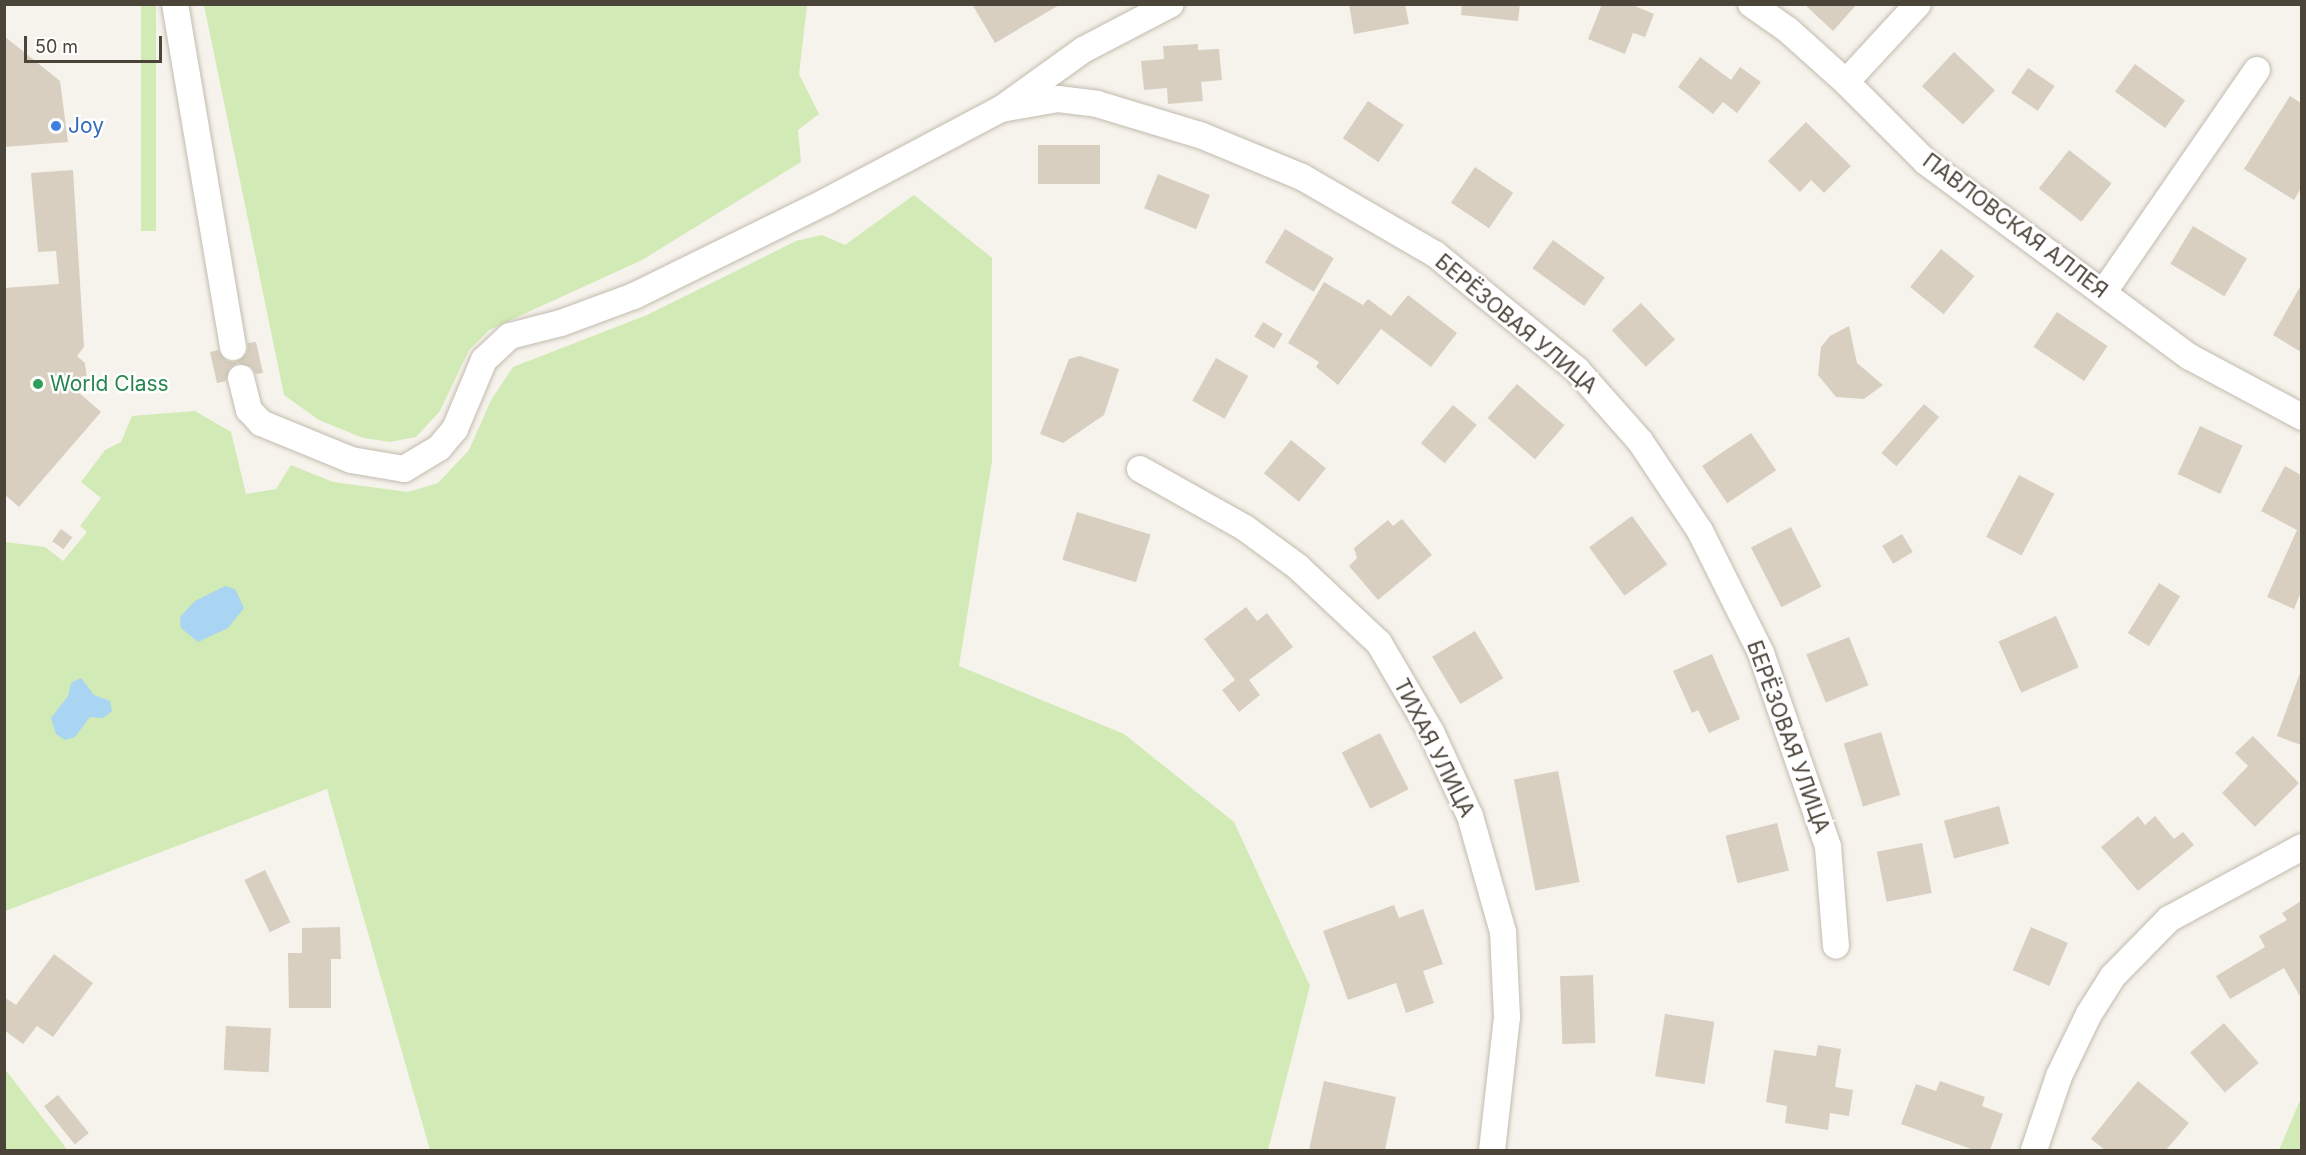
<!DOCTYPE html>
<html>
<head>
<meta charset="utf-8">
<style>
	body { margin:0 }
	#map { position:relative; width:2306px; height:1155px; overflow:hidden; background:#f6f3ec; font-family:Inter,sans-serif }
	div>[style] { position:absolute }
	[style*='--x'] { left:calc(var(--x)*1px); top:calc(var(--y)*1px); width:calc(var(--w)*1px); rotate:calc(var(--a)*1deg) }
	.green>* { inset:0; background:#d2eab5; transform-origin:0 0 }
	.water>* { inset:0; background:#a9d4f2 }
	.building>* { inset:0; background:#d8cfc1; transform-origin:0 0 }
	.roads { filter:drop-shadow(0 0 2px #c2bbae) drop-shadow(0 0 2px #c2bbae) }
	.minor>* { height:26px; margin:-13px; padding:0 13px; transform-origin:13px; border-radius:13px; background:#fff }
	.dots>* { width:16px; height:16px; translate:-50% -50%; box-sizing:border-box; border:3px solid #fff; border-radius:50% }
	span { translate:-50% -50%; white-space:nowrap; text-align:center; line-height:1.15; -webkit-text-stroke:5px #fff; paint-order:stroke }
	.shop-label { font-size:21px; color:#366cbe }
	.left { translate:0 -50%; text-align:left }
	.street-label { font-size:21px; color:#4b4439 }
	.leisure-label { font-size:21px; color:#27864d }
	.frame { position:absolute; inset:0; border:6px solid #4b4439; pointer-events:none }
	.scale { position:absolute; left:24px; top:36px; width:138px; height:27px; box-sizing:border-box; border:3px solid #4b4439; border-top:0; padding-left:8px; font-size:18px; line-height:21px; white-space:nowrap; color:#4b4439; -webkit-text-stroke:4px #fff; paint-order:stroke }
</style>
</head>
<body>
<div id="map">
	<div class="green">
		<div style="left:141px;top:5px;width:15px;height:226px"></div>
		<div style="clip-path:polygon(204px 5px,807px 5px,799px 74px,819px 114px,798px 130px,801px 162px,642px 260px,489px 330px,469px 350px,440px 411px,416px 437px,390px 442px,363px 438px,319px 420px,284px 395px)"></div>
		<div style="clip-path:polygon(914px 195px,992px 258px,992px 461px,959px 666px,1124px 734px,1234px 822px,1310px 986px,1268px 1150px,430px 1150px,327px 789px,5px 911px,5px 542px,45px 547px,63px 561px,87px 532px,80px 526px,101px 498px,81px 482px,105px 450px,121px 442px,132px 416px,195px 411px,231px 432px,246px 494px,276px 489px,291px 465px,333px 482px,408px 492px,438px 483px,469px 450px,491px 400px,513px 367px,647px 315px,796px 241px,822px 235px,845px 245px)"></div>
		<div style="clip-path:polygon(4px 1068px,66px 1148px,67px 1150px,5px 1150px)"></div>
		<div style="clip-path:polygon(2301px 1098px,2301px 1150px,2279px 1150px)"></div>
	</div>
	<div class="water">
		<div style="clip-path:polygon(225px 586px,235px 589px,244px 608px,228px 628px,198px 642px,181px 628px,180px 617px,195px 601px)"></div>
		<div style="clip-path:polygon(81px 678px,94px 695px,110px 701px,112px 711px,103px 718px,90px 717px,75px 737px,65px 740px,56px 734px,51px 718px,68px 696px,71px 683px)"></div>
	</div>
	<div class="building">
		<div style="clip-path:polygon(972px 4px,1061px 4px,995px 43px)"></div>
		<div style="clip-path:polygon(1349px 4px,1405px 4px,1409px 24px,1354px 34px)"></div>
		<div style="clip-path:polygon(1462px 4px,1520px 4px,1518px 21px,1461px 15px)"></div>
		<div style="clip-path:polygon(1602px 4px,1630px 4px,1654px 14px,1645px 37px,1633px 33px,1625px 54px,1588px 39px)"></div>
		<div style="clip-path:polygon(1804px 4px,1857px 4px,1833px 31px)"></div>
		<div style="clip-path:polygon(4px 36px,60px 81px,68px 142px,4px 147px)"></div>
		<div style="clip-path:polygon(1198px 44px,1198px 50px,1219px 49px,1222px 80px,1201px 82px,1203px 101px,1168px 104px,1167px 88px,1144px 90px,1141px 61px,1164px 59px,1163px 46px)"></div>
		<div style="left:1954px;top:52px;width:56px;height:47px;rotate:43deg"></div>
		<div style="clip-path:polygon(1700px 57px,1731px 80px,1740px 67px,1761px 82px,1737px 113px,1723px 102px,1713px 114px,1678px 87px)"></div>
		<div style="left:2135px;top:64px;width:62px;height:34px;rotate:36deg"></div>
		<div style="left:2028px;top:68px;width:32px;height:30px;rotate:34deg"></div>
		<div style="clip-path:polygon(2290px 96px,2301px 103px,2301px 188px,2294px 200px,2244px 169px)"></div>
		<div style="left:1368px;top:101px;width:43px;height:45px;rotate:34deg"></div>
		<div style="clip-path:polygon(1806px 122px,1851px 166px,1824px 193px,1811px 180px,1800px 192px,1768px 161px)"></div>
		<div style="left:1038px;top:145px;width:62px;height:39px"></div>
		<div style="left:2069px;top:150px;width:54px;height:49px;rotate:38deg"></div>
		<div style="left:1475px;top:167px;width:46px;height:43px;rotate:34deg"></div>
		<div style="clip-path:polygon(73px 170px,84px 347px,77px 356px,85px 363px,87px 379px,77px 391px,101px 412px,19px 507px,4px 494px,4px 288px,59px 284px,56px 251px,38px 252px,31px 173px)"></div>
		<div style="left:1158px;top:174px;width:56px;height:37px;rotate:22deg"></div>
		<div style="left:2193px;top:226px;width:63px;height:44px;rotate:31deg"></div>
		<div style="left:1285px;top:229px;width:57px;height:39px;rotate:31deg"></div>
		<div style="left:1553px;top:240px;width:64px;height:35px;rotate:36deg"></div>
		<div style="left:1941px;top:249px;width:43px;height:49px;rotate:39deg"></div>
		<div style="clip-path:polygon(1324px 282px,1363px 305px,1368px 299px,1391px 316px,1408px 295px,1457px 333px,1431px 367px,1381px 329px,1338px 385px,1316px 367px,1319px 362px,1288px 343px)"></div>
		<div style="clip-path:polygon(2301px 285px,2301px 352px,2273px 335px)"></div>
		<div style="left:1641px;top:303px;width:50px;height:40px;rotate:47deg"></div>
		<div style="left:2057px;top:312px;width:61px;height:42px;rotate:34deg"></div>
		<div style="left:1263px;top:322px;width:23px;height:17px;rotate:31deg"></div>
		<div style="clip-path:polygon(1849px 326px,1857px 363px,1883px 385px,1864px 399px,1836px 397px,1818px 375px,1821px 347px,1830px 336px)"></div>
		<div style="clip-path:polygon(256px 342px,263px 373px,256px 374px,251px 367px,238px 363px,230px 368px,226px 381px,217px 383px,210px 352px,218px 350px,227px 361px,236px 362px,247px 353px,248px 343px)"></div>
		<div style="clip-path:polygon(1080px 356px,1119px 369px,1104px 415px,1063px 443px,1040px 434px,1069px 359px)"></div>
		<div style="left:1216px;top:358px;width:37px;height:49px;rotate:29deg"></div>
		<div style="left:1517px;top:384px;width:63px;height:45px;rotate:41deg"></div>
		<div style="left:1924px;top:404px;width:20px;height:65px;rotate:41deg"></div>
		<div style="left:1453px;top:405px;width:31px;height:50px;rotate:40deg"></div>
		<div style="left:2200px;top:426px;width:47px;height:53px;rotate:25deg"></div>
		<div style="left:1751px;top:433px;width:45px;height:59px;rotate:56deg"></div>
		<div style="left:1291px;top:440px;width:45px;height:43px;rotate:39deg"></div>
		<div style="clip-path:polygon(2285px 466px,2301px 475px,2301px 592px,2294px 609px,2267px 597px,2297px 530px,2261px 511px)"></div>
		<div style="left:2019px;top:475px;width:40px;height:70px;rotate:28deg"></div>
		<div style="left:1077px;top:512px;width:77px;height:50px;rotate:17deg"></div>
		<div style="left:1632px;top:516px;width:60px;height:53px;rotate:54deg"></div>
		<div style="clip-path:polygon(1402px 519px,1432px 555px,1378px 600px,1349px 566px,1357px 558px,1354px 548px,1388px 520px,1393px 526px)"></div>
		<div style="left:1791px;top:527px;width:67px;height:45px;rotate:63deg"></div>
		<div style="left:61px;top:529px;width:14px;height:15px;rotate:36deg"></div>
		<div style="left:1902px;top:534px;width:21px;height:23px;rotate:59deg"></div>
		<div style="left:2159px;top:583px;width:25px;height:59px;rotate:32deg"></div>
		<div style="clip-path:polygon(1246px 607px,1257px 621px,1267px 613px,1293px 647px,1249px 680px,1260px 695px,1239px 712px,1222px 690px,1235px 680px,1204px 639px)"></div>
		<div style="left:2056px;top:616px;width:56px;height:63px;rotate:66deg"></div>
		<div style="left:1475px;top:631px;width:55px;height:50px;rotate:59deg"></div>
		<div style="left:1849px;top:637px;width:52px;height:46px;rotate:68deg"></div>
		<div style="clip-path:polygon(1712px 654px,1740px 719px,1709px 733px,1698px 710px,1692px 713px,1673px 671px)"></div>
		<div style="clip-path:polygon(2300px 673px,2301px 674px,2301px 745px,2277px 736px)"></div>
		<div style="left:1881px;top:732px;width:66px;height:39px;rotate:73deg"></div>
		<div style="left:1380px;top:733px;width:63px;height:43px;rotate:63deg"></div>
		<div style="clip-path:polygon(2253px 736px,2299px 783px,2255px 827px,2222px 793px,2248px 766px,2235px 753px)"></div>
		<div style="left:1558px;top:771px;width:113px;height:45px;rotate:79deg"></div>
		<div style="left:1999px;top:806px;width:39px;height:57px;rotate:75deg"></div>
		<div style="clip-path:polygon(2138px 816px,2145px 825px,2155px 816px,2174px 839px,2183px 832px,2194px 845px,2138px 891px,2101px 847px)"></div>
		<div style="left:1777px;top:823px;width:49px;height:53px;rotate:76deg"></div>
		<div style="left:1922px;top:843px;width:51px;height:46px;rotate:79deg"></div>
		<div style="left:265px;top:870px;width:58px;height:23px;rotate:64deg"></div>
		<div style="clip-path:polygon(2301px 901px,2301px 998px,2284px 968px,2230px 999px,2216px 976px,2265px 947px,2259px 936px,2287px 920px,2282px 913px)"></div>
		<div style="clip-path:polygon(1394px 905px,1399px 918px,1423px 909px,1443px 964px,1423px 971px,1434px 1003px,1406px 1013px,1396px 983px,1348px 1000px,1323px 931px)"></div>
		<div style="clip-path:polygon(340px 927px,341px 959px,331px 959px,331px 1008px,289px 1008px,288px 953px,302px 953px,302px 928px)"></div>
		<div style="left:2031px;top:927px;width:40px;height:47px;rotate:23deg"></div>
		<div style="clip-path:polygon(54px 954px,93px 983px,53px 1037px,37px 1026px,23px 1044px,4px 1030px,4px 997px,16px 1005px)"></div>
		<div style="left:1593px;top:975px;width:68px;height:33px;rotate:88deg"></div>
		<div style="left:1665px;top:1014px;width:50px;height:63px;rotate:9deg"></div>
		<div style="left:2224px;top:1023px;width:53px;height:45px;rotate:49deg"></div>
		<div style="left:226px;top:1026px;width:45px;height:44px;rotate:3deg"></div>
		<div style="clip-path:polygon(1818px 1045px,1841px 1049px,1835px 1087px,1853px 1090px,1849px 1116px,1830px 1113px,1828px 1130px,1785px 1123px,1787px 1106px,1766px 1102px,1774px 1050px,1816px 1056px)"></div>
		<div style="clip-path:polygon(1324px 1081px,1396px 1097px,1385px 1150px,1309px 1150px)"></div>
		<div style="clip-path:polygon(1940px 1081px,1985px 1097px,1982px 1106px,2003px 1114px,1990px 1150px,1974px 1150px,1901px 1124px,1916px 1084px,1936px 1091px)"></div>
		<div style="clip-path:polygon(2138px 1081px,2189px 1123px,2166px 1150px,2105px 1150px,2091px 1139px)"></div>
		<div style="left:58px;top:1095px;width:49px;height:18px;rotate:51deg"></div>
	</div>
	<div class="roads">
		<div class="minor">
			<div style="--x:175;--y:4;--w:348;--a:80.4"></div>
			<div style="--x:1751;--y:4;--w:45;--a:35.1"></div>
			<div style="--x:1788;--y:30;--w:78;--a:41.9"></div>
			<div style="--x:1846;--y:82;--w:113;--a:45"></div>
			<div style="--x:1926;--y:162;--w:328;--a:36.5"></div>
			<div style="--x:2190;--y:357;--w:127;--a:28.2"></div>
			<div style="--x:1846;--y:82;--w:106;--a:-47.3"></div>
			<div style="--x:1001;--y:109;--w:58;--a:-10"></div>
			<div style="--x:1058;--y:99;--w:39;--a:7"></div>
			<div style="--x:1097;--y:104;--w:108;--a:16.8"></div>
			<div style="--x:1200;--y:135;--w:110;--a:22.4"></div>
			<div style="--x:1302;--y:177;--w:154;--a:30.1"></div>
			<div style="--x:1435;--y:254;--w:183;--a:39.2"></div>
			<div style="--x:1577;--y:370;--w:95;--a:48.4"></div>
			<div style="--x:1640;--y:441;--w:108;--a:56.3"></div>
			<div style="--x:1700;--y:531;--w:136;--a:63.4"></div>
			<div style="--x:1761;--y:653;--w:205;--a:70.9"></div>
			<div style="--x:1828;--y:847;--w:99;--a:85.4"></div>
			<div style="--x:2103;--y:293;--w:271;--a:-55.4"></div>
			<div style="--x:241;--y:378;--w:33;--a:76"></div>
			<div style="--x:249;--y:410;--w:18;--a:47"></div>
			<div style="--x:261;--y:423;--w:97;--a:22.3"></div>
			<div style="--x:351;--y:460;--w:54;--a:9.6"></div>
			<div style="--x:404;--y:469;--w:41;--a:-31"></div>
			<div style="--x:439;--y:448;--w:25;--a:-50"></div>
			<div style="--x:455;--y:429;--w:75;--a:-67.2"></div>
			<div style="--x:484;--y:360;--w:35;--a:-43"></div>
			<div style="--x:510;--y:336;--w:53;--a:-14.3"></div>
			<div style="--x:561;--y:323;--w:78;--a:-20.3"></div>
			<div style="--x:634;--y:296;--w:215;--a:-26.2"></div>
			<div style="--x:827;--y:201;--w:197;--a:-27.9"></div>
			<div style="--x:1001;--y:109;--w:101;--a:-35.7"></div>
			<div style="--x:1083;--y:50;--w:99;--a:-27.6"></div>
			<div style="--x:1140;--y:469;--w:120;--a:29.3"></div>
			<div style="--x:1245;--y:528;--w:66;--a:36.3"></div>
			<div style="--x:1298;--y:567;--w:111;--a:43.2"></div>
			<div style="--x:1379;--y:643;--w:103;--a:59.7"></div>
			<div style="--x:1431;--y:732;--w:93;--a:65.1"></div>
			<div style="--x:1470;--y:816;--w:121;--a:74.1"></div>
			<div style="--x:1503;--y:932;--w:85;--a:87.3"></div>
			<div style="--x:1507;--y:1017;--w:134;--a:96.4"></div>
			<div style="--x:2034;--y:1150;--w:78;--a:-71.3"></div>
			<div style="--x:2059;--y:1076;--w:69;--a:-64.2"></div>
			<div style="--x:2089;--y:1014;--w:45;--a:-57.7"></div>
			<div style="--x:2113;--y:976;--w:80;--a:-45.5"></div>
			<div style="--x:2169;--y:919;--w:151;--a:-28.4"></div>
		</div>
	</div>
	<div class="dots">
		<div style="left:56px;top:126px;background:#3f7fe0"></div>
		<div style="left:38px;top:384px;background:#2e9e5b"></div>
	</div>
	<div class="shop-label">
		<span class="left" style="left:68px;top:126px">Joy</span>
	</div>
	<div class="street-label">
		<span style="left:2015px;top:226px;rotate:37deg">ПАВЛОВСКАЯ АЛЛЕЯ</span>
		<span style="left:1516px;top:324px;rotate:40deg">БЕРЁЗОВАЯ УЛИЦА</span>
		<span style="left:1788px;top:737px;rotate:70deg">БЕРЁЗОВАЯ УЛИЦА</span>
		<span style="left:1434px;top:748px;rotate:63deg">ТИХАЯ УЛИЦА</span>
	</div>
	<div class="leisure-label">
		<span class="left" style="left:50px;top:384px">World Class</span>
	</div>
	<div class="frame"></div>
	<div class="scale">50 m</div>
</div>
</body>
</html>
